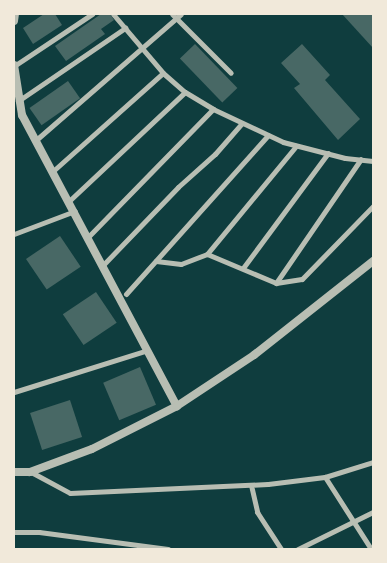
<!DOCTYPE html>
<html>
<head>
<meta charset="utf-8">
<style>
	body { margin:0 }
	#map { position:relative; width:387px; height:563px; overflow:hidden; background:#0f3d3e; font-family:"PT Sans",sans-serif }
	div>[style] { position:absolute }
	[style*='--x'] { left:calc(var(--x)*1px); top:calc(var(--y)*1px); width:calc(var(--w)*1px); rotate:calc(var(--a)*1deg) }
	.building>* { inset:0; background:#486865; transform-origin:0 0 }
	.minor>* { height:5px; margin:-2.5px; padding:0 2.5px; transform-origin:2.5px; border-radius:2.5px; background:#b8beb3 }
	.tertiary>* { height:8px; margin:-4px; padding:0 4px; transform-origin:4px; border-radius:4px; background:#b8beb3 }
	span { translate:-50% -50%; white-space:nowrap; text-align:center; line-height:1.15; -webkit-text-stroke:5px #f1e9da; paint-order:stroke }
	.frame { position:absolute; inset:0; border:15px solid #f1e9da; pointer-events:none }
</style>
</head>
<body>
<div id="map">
	<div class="building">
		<div style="clip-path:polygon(44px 14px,55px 14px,62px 25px,33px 44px,23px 28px)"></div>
		<div style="clip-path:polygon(101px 14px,110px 14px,114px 20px,101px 29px,105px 34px,66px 61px,55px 46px)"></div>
		<div style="clip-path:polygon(342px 14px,373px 14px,373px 48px)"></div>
		<div style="left:195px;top:44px;width:61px;height:21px;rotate:46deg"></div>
		<div style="clip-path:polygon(302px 44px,330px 75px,325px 80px,360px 119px,338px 140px,294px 88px,300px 84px,281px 63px)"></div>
		<div style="left:68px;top:81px;width:21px;height:47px;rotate:55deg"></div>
		<div style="left:60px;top:236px;width:37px;height:41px;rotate:56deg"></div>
		<div style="left:96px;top:292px;width:37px;height:40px;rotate:56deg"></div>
		<div style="left:140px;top:367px;width:41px;height:40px;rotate:67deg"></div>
		<div style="left:70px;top:400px;width:39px;height:42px;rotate:72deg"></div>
	</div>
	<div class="minor">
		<div style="--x:113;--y:14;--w:77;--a:49.7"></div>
		<div style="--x:163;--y:73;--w:29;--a:41"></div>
		<div style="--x:185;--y:92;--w:33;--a:31"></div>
		<div style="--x:213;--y:109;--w:77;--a:25.2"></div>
		<div style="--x:283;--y:142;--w:64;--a:14.5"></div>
		<div style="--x:345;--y:158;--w:28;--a:6"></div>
		<div style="--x:172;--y:14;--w:83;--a:45"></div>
		<div style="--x:14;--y:66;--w:94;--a:-33.7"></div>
		<div style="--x:18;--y:101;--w:130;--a:-34.3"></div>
		<div style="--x:36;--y:140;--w:192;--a:-41"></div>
		<div style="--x:53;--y:171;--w:147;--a:-41.7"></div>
		<div style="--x:69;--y:201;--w:159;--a:-43.2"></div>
		<div style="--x:14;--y:234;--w:65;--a:-20.7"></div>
		<div style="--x:88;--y:237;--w:179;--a:-45.7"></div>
		<div style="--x:207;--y:254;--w:140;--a:-50.5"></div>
		<div style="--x:156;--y:261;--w:25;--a:7"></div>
		<div style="--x:181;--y:264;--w:28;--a:-21"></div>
		<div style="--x:207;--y:254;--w:75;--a:22.8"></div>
		<div style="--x:276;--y:283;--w:26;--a:-9"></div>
		<div style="--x:302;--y:279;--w:102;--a:-45.8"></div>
		<div style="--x:103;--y:265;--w:108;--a:-46.1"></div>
		<div style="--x:178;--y:187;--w:50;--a:-41.7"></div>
		<div style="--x:215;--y:154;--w:41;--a:-48.9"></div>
		<div style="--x:243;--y:268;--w:143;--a:-53.5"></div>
		<div style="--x:276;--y:283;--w:150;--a:-55.6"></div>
		<div style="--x:126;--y:294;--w:213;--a:-48.2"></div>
		<div style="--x:14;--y:392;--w:140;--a:-17.4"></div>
		<div style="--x:31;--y:472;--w:44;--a:28.3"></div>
		<div style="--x:70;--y:493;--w:198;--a:-2.6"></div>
		<div style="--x:268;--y:484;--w:57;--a:-7"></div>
		<div style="--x:325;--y:477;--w:50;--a:-17.4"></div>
		<div style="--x:325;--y:477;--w:85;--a:57.4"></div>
		<div style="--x:251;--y:485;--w:28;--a:77"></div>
		<div style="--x:257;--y:512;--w:44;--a:57"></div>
		<div style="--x:14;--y:532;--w:25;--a:0"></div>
		<div style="--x:39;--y:532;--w:130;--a:7.5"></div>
		<div style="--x:298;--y:549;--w:84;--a:-26.3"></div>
	</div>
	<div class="tertiary">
		<div style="--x:14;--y:21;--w:7;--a:-82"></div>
		<div style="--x:14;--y:65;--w:51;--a:80.9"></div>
		<div style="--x:22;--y:115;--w:330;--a:62"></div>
		<div style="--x:14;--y:472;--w:16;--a:0"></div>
		<div style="--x:30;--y:472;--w:66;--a:-20.4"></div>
		<div style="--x:92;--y:449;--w:95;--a:-26.8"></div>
		<div style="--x:177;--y:406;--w:92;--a:-33.5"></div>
		<div style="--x:254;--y:355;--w:152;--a:-38.3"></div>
	</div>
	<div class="frame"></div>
</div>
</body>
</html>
